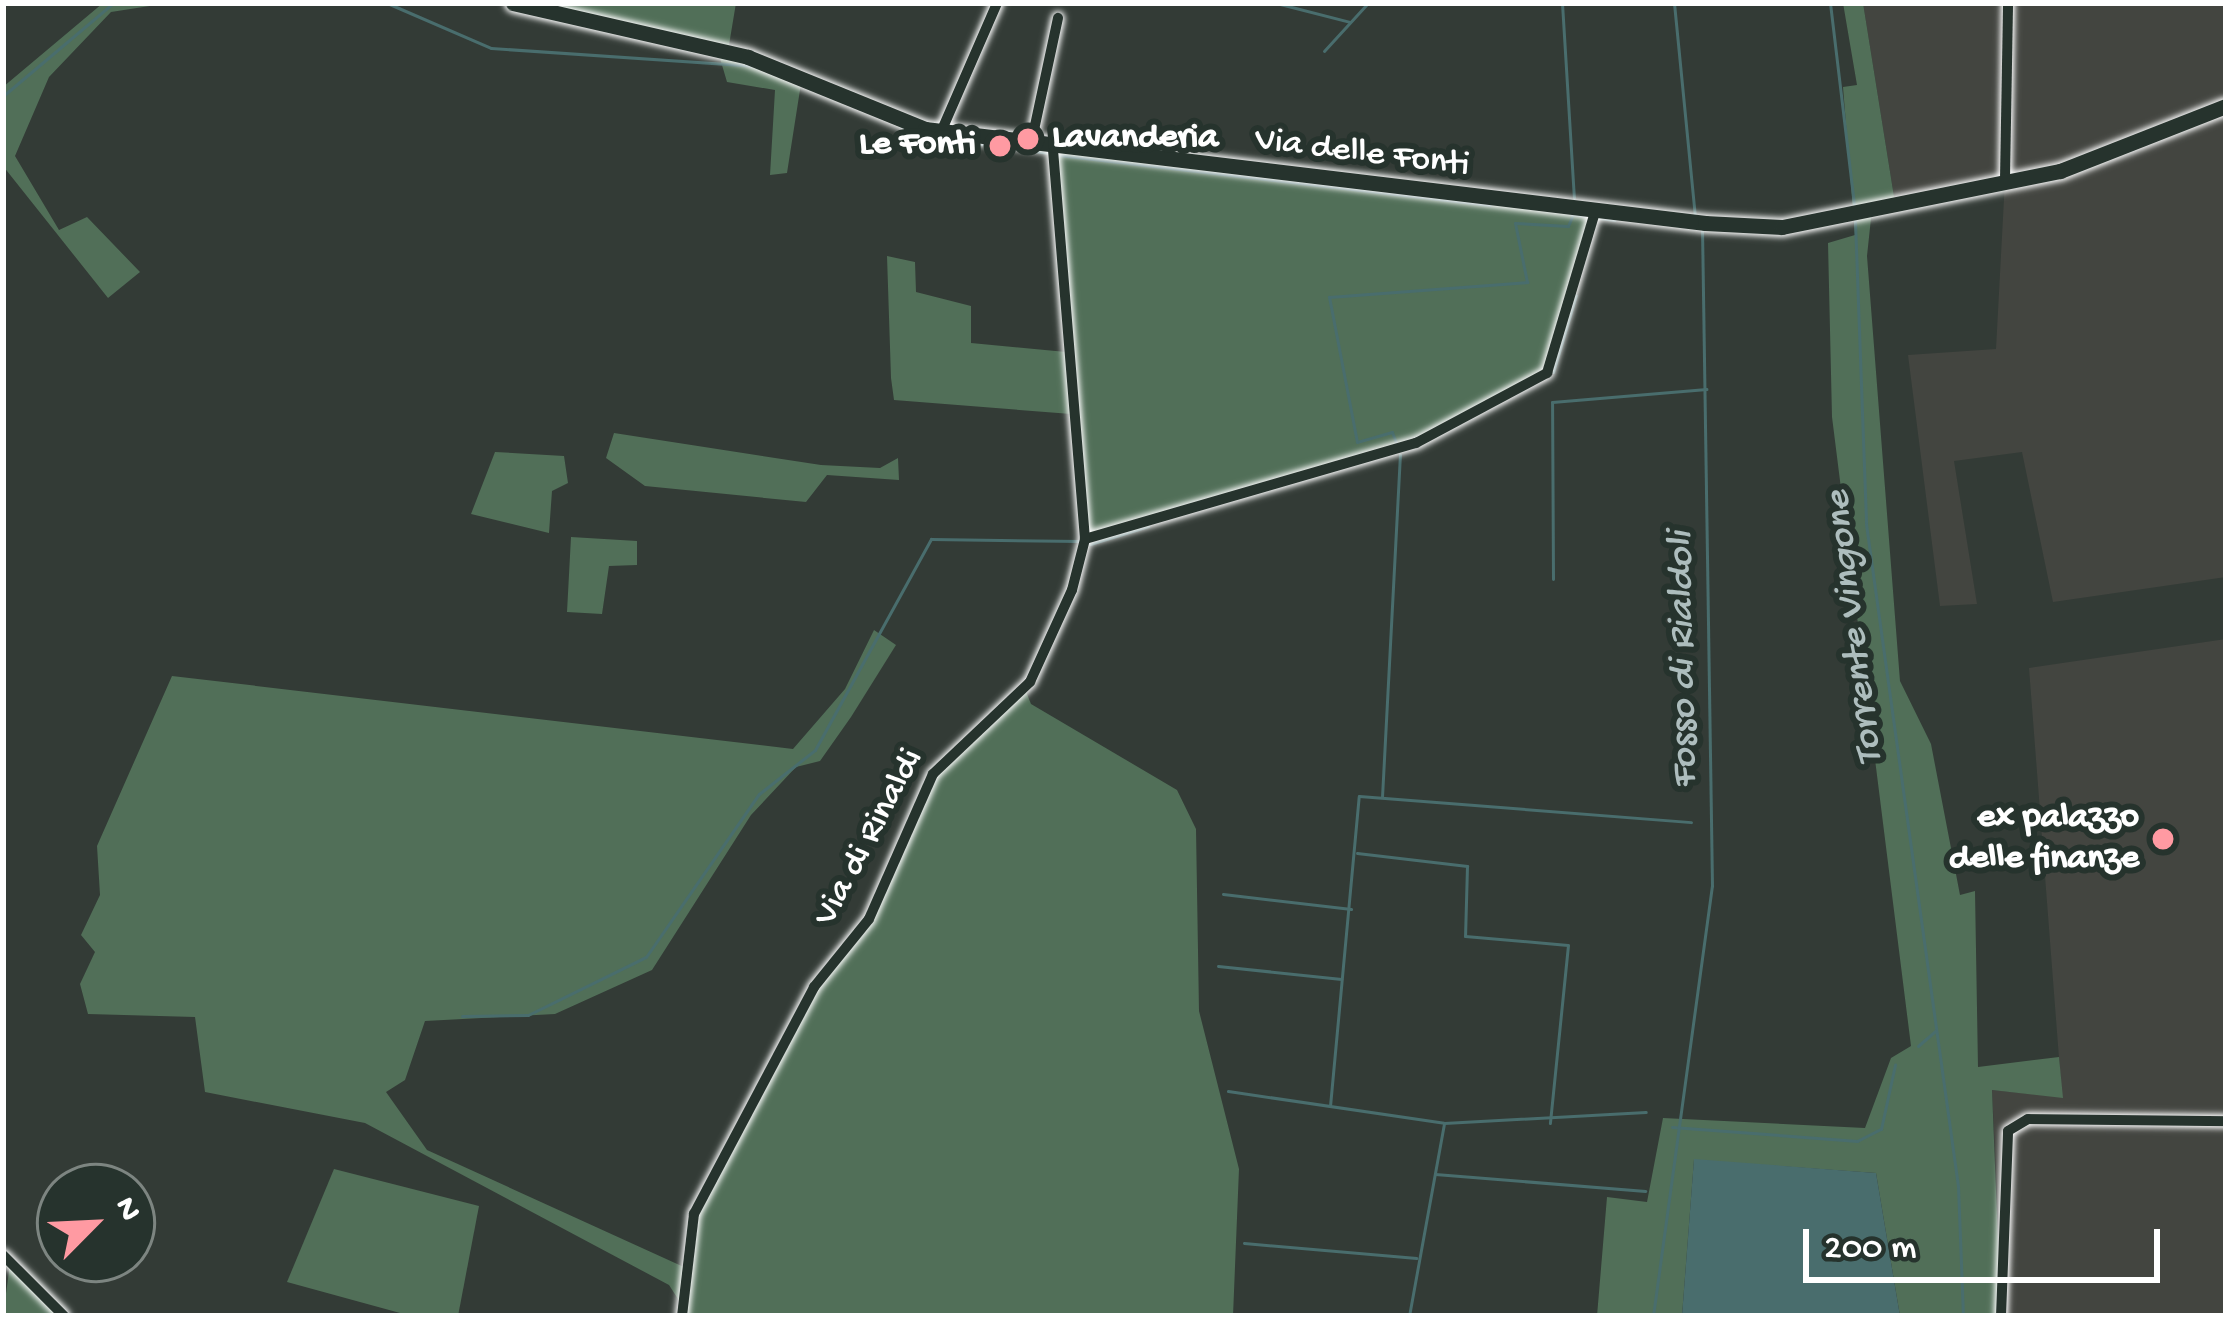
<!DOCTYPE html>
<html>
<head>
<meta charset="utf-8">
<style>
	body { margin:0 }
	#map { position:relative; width:2229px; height:1319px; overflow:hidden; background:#333b36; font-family:"Gochi Hand",sans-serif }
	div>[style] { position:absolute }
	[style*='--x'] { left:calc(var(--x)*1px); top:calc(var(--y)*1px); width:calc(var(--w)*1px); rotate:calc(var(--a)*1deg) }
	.built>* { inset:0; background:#434540 }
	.green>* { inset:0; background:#516f58 }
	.water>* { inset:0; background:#496d6d }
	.stream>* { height:3px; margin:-1.5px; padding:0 1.5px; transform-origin:1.5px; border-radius:1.5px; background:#496d6d }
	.roads { filter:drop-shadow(0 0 3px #fff) drop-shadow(0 0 3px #fff) }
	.street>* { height:10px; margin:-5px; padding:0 5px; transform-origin:5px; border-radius:5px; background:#26332d }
	.secondary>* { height:15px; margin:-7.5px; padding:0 7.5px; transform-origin:7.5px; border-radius:7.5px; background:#26332d }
	.dots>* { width:33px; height:33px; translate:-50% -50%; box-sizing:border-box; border:6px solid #26332d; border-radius:50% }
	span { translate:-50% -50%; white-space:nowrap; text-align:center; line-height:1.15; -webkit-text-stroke:12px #26332d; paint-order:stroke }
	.poi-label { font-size:36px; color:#fff; font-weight:700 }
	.left { translate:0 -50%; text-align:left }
	.right { translate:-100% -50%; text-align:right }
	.street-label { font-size:36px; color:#fff }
	.water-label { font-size:39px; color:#adbdbd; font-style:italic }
	.frame { position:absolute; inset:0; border:6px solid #fff; pointer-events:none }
	.north { position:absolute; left:36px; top:1163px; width:120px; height:120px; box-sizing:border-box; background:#26332d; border:3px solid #7d8581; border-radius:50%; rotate:66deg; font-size:33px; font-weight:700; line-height:48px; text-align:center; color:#fff }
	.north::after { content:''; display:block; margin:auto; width:42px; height:54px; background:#ff9aa2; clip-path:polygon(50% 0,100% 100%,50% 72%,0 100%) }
	.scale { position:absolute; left:1803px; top:1229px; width:357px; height:54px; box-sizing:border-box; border:6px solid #fff; border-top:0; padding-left:15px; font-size:36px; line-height:42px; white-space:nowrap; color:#fff; -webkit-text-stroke:9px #26332d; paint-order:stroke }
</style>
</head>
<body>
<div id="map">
	<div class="built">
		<div style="clip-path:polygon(1863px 3px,2226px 3px,2226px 577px,2053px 602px,2022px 452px,1954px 461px,1977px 604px,1940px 606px,1908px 355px,1996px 349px,2005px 180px,1895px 203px)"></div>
		<div style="clip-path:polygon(2226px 639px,2226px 1316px,2003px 1316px,1992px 1090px,2062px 1097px,2029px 668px)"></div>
	</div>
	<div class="green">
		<div style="clip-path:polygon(103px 3px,169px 3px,111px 12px,49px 77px,15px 156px,59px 230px,87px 217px,140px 272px,108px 298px,3px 166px,3px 87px)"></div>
		<div style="clip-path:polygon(513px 3px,736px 3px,728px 51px,802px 77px,787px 173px,770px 175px,775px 90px,727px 82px,717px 48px)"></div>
		<div style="clip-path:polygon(1843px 3px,1863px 3px,1895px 203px,1872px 209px,1867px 256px,1900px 681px,1931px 744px,1960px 895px,1975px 891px,1978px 1067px,2059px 1057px,2063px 1098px,1992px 1090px,2001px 1316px,1900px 1316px,1876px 1173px,1694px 1160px,1682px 1316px,1597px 1316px,1607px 1197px,1647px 1202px,1663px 1118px,1865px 1128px,1891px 1058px,1911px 1046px,1832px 417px,1828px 243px,1855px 235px,1843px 87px,1857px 85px)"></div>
		<div style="clip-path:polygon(1053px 147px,1595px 212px,1558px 361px,1416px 443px,1085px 539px,1071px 414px,894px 400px,891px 378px,887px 256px,915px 262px,916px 292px,971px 306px,971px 343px,1066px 352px)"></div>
		<div style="clip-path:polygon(614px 433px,821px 465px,880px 468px,898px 458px,899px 480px,827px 475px,806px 502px,645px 486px,606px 458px)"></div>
		<div style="clip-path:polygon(495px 452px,564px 456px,568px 483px,552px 491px,549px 533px,471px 514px)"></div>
		<div style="clip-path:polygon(571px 537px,637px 541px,637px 565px,609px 566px,602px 614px,567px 612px)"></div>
		<div style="clip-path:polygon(874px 630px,896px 645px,851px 717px,820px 761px,796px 767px,751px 815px,652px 970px,555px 1014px,425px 1021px,405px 1080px,386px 1092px,427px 1150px,686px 1268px,694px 1214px,814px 987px,856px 937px,933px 774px,1025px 689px,1031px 704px,1177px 790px,1196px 829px,1199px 1011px,1239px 1169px,1233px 1316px,689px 1316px,669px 1285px,365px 1123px,205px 1092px,195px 1017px,88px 1014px,80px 984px,95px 952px,81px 935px,100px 895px,97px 846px,172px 676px,793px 749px,845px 689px)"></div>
		<div style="clip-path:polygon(334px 1169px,479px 1206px,458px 1316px,411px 1316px,287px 1282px)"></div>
		<div style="clip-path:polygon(10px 1264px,64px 1316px,3px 1316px)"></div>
	</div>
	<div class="water">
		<div style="clip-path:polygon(1694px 1159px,1876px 1173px,1900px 1316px,1682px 1316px)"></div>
	</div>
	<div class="stream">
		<div style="--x:387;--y:3;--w:113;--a:23.4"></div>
		<div style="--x:491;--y:48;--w:262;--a:3.9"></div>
		<div style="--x:1276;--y:3;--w:76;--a:14.4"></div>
		<div style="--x:1562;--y:3;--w:195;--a:86.5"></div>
		<div style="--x:1674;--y:3;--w:215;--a:84.4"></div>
		<div style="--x:1830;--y:3;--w:203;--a:83.2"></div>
		<div style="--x:1324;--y:51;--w:65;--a:-47.5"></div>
		<div style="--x:3;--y:96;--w:144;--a:-40.2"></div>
		<div style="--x:900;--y:126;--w:20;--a:24"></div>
		<div style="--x:928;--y:137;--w:122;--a:7.5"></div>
		<div style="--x:1058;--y:155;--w:435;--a:6.6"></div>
		<div style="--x:1571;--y:214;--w:44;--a:7.8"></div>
		<div style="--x:1855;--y:221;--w:303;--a:87.9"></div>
		<div style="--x:1866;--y:524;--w:668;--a:82.09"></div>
		<div style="--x:1958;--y:1186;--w:130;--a:87.8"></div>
		<div style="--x:1553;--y:372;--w:80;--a:-73.4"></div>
		<div style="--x:1397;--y:445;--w:14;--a:-111"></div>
		<div style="--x:1392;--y:432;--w:36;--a:164"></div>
		<div style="--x:1357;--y:442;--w:148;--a:-100.9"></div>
		<div style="--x:1329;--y:297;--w:199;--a:-4.3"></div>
		<div style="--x:1527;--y:282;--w:60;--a:-101.5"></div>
		<div style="--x:1515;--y:223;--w:53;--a:3.2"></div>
		<div style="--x:1568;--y:226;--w:13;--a:-67"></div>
		<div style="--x:1090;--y:544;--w:61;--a:-17.2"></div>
		<div style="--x:1553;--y:579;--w:177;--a:-90.3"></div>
		<div style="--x:1552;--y:402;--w:155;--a:-4.8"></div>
		<div style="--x:1382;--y:797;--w:343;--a:-87"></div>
		<div style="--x:1357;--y:853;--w:111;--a:6.7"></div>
		<div style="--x:1467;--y:866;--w:70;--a:91.6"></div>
		<div style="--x:1465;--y:936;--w:103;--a:5"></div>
		<div style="--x:1568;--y:945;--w:179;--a:95.8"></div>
		<div style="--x:1223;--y:894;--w:129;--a:6.7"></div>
		<div style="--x:1218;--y:966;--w:124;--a:6"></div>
		<div style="--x:462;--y:1016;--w:66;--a:-0.9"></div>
		<div style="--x:528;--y:1015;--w:131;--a:-26.2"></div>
		<div style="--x:646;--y:957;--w:198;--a:-55.3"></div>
		<div style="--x:759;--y:794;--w:71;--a:-38.2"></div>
		<div style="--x:815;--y:750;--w:241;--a:-61.2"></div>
		<div style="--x:931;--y:539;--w:150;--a:0.8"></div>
		<div style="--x:1918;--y:1046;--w:23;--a:-41"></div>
		<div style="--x:1228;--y:1091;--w:218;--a:8.4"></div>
		<div style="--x:1444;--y:1123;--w:202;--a:-3.1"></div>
		<div style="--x:1330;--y:1106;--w:311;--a:-84.7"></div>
		<div style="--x:1359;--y:796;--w:333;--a:4.5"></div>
		<div style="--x:1672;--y:1127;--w:186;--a:4.3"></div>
		<div style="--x:1857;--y:1141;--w:27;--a:-27"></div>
		<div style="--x:1881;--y:1129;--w:66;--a:-77.7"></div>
		<div style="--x:1435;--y:1174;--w:211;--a:4.6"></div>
		<div style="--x:1244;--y:1243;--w:173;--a:5"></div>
		<div style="--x:1409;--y:1316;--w:196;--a:-79.7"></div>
		<div style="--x:1653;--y:1316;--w:434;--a:-82.2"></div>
		<div style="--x:1712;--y:886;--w:655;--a:-90.87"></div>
	</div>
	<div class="roads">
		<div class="street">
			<div style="--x:941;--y:132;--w:141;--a:-66.5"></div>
			<div style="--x:1031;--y:144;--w:129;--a:-77.9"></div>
			<div style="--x:2005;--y:179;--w:176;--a:-89"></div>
			<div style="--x:1085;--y:539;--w:345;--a:-16.2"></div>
			<div style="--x:1416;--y:443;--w:149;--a:-28.1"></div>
			<div style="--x:1547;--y:373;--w:168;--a:-73.4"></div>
			<div style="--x:3;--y:1255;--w:86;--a:45"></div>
			<div style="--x:682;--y:1316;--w:103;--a:-83.3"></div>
			<div style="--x:694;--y:1214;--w:257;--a:-62.1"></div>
			<div style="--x:814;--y:987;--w:87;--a:-51"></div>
			<div style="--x:869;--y:919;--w:158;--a:-66.2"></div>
			<div style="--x:933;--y:774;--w:134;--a:-43.5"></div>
			<div style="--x:1030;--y:682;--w:101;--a:-65.5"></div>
			<div style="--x:1072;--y:590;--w:53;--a:-75.7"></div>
			<div style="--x:1085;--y:539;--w:393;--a:-94.7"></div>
			<div style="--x:2001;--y:1316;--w:185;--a:-87.8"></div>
			<div style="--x:2008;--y:1131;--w:23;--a:-31"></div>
			<div style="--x:2028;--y:1119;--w:198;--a:0.6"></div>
		</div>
		<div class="secondary">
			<div style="--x:513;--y:3;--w:241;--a:12.9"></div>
			<div style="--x:748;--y:57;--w:191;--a:22.1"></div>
			<div style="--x:925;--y:129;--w:786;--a:6.87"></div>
			<div style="--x:1705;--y:223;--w:77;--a:3"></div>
			<div style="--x:1782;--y:227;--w:284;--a:-11.4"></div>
			<div style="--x:2060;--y:171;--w:178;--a:-21.4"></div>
		</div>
	</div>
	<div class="dots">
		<div style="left:1028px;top:139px;background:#ff9aa2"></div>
		<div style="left:1000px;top:146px;background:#ff9aa2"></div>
		<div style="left:2163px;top:839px;background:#ff9aa2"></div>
	</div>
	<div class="poi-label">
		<span class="left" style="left:1052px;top:139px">Lavanderia</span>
		<span class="right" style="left:976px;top:146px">Le Fonti</span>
		<span class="right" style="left:2139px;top:839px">ex palazzo<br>delle finanze</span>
	</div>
	<div class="street-label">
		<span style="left:1362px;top:154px;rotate:7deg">Via delle Fonti</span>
		<span style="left:870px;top:838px;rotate:-62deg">Via di Rinaldi</span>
	</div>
	<div class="water-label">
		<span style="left:1856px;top:628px;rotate:-97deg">Torrente Vingone</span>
		<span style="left:1685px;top:660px;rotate:-91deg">Fosso di Rialdoli</span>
	</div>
	<div class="frame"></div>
	<div class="north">N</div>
	<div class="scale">200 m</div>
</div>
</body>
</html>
